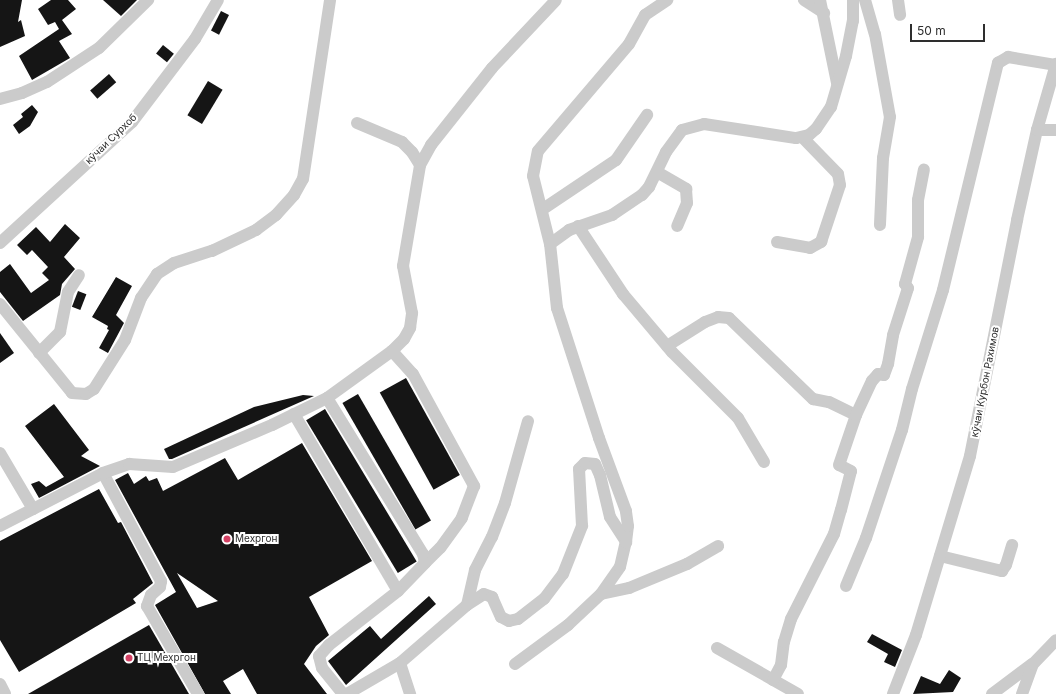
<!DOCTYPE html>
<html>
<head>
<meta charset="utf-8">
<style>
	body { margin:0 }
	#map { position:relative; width:1056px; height:694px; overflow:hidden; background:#fff; font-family:Inter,sans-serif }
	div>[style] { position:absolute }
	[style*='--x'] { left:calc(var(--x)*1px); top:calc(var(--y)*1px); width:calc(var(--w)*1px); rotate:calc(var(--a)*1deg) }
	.building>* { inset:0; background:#151515; transform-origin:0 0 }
	.minor>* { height:12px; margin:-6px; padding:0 6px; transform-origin:6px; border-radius:6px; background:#cbcbcb }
	.dots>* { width:11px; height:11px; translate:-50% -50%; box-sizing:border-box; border:2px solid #fff; border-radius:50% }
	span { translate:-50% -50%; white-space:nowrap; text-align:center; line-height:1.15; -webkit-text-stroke:4px #fff; paint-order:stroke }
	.street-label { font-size:10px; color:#2e2e2e }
	.poi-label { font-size:10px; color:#2e2e2e }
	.left { translate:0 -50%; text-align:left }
	.scale { position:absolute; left:910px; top:24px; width:75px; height:18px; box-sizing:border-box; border:2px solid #2e2e2e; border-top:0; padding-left:5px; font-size:12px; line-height:14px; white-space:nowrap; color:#2e2e2e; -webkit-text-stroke:3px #fff; paint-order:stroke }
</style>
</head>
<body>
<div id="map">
	<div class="building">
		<div style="clip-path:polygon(0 0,22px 0,18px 22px,21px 20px,25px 36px,0 47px)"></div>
		<div style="clip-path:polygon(51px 0,68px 0,76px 9px,62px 20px,72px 34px,59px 41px,70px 58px,32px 80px,19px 56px,59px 29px,55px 22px,48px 25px,38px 9px)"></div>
		<div style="clip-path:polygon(103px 0,137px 0,121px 16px)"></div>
		<div style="left:221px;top:11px;width:9px;height:22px;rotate:27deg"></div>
		<div style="left:163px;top:45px;width:14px;height:11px;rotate:39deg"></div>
		<div style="left:109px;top:74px;width:11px;height:25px;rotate:49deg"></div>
		<div style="left:208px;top:81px;width:17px;height:40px;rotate:31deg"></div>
		<div style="clip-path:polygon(32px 105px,38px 112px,30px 126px,19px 134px,13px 125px,23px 117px,21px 114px)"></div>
		<div style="clip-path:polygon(65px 224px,80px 238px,64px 257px,75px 269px,62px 284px,60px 295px,23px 321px,0 292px,0 272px,10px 264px,31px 293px,49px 280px,42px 273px,48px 267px,32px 250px,27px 255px,17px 245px,36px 227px,50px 242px)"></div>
		<div style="clip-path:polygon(116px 277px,132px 286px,116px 315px,124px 323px,108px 353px,99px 348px,109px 330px,107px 329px,108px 326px,92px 317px)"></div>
		<div style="left:78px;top:291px;width:9px;height:17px;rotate:21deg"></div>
		<div style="clip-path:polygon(0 333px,14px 353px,0 363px)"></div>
		<div style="left:406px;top:378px;width:111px;height:30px;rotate:61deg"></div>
		<div style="left:358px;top:394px;width:146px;height:18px;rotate:60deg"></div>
		<div style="clip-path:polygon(303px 395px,314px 396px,172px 459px,169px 459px,164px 449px,254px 407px)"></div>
		<div style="clip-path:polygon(54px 404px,89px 450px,81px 456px,100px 466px,39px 498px,31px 484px,39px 481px,46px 487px,64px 477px,25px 426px)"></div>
		<div style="left:325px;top:409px;width:178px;height:22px;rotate:59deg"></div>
		<div style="clip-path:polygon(evenodd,302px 443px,372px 561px,309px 597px,329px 635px,316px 646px,304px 664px,327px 694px,257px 694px,243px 669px,223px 681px,231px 694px,205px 694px,155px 605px,176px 592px,115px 480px,128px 473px,134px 484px,146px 476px,149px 481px,157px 478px,163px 491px,225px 458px,238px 480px,302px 443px,177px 573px,218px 601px,197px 608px,177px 573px)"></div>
		<div style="clip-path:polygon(99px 489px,118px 523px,121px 522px,153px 583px,133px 599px,136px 603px,19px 672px,0 640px,0 541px)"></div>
		<div style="clip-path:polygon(429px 596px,436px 604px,346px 685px,328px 661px,370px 626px,381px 639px)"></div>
		<div style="clip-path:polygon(149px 625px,189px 694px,28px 694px)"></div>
		<div style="clip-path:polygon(872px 634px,902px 650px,895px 667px,884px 662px,888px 654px,867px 642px)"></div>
		<div style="clip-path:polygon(949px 670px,961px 678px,953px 692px,913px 694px,921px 676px,940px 684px)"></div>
	</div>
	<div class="minor">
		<div style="--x:804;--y:0;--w:24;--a:33"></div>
		<div style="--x:820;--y:0;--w:85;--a:78.4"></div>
		<div style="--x:865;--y:0;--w:35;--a:74"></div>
		<div style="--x:875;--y:34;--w:84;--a:79.8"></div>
		<div style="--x:890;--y:117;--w:42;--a:99.7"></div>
		<div style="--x:883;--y:158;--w:67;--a:92.6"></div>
		<div style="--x:898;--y:0;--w:15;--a:82"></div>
		<div style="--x:0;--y:99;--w:23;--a:-15"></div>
		<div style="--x:22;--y:93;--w:27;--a:-24"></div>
		<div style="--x:47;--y:82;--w:62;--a:-33.2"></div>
		<div style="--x:99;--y:48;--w:69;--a:-44.4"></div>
		<div style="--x:357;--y:123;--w:49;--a:22.9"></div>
		<div style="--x:402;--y:142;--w:14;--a:45"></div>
		<div style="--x:412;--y:152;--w:15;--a:58"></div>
		<div style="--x:1037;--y:130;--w:19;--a:0"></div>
		<div style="--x:657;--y:172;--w:34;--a:30"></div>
		<div style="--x:686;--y:189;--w:14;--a:86"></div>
		<div style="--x:687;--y:203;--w:25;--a:113"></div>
		<div style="--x:543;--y:209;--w:88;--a:-33.9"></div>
		<div style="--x:616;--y:160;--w:55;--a:-55.4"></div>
		<div style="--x:578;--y:226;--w:82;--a:56.5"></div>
		<div style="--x:623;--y:294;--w:76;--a:49.8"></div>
		<div style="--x:672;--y:352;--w:93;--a:45"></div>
		<div style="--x:738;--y:418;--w:51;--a:59.4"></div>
		<div style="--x:777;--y:242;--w:34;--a:10"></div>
		<div style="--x:810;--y:248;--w:13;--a:-29"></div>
		<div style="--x:821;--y:242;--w:60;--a:-71.6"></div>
		<div style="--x:840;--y:185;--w:11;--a:-100"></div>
		<div style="--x:838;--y:174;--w:50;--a:-134.2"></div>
		<div style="--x:0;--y:243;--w:179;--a:-42.5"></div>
		<div style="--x:132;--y:122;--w:104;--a:-52.8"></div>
		<div style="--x:195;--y:39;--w:45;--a:-59.5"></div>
		<div style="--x:550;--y:244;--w:70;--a:-104"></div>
		<div style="--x:533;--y:176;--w:25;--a:-79"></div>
		<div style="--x:538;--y:151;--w:140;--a:-49.6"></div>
		<div style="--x:629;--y:44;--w:33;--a:-61"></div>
		<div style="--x:645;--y:15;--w:27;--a:-34"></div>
		<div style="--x:0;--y:304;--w:114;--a:51"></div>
		<div style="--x:72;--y:393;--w:14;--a:4"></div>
		<div style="--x:86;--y:394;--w:9;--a:-32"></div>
		<div style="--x:94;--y:389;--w:58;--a:-57.7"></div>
		<div style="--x:125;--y:340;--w:45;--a:-69.1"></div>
		<div style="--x:141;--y:298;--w:29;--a:-56"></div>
		<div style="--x:157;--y:274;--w:20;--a:-33"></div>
		<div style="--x:174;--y:263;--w:40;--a:-18"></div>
		<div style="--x:212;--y:251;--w:49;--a:-25.5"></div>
		<div style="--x:256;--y:230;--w:25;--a:-37"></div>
		<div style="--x:276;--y:215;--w:27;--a:-48"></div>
		<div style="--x:294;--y:195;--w:18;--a:-61"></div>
		<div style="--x:303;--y:179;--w:181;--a:-81.4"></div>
		<div style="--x:667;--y:346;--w:45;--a:-32.3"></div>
		<div style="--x:705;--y:322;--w:14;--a:-21"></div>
		<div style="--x:718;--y:317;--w:11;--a:5"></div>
		<div style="--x:729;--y:318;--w:117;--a:44"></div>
		<div style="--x:813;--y:399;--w:16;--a:11"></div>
		<div style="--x:829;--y:402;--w:30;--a:26"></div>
		<div style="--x:392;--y:351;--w:31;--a:48"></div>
		<div style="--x:413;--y:374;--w:128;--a:61.4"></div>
		<div style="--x:474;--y:486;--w:34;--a:111"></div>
		<div style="--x:462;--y:518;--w:37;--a:126"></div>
		<div style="--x:440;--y:548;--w:21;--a:135"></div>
		<div style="--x:39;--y:353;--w:30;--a:-45"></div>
		<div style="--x:60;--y:332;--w:41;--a:-78.7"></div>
		<div style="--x:68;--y:292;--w:20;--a:-57"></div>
		<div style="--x:327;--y:398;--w:183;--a:58.4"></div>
		<div style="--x:423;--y:554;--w:9;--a:77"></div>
		<div style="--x:425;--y:563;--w:39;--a:134"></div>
		<div style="--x:398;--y:591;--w:88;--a:142"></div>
		<div style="--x:329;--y:645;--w:15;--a:132"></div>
		<div style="--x:319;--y:656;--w:12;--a:76"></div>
		<div style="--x:322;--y:668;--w:33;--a:51"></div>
		<div style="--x:294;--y:414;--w:205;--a:59.6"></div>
		<div style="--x:0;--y:453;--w:65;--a:59.5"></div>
		<div style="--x:103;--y:473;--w:123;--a:61.8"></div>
		<div style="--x:161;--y:581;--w:6;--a:99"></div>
		<div style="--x:160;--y:587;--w:12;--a:138"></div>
		<div style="--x:151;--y:595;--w:12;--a:110"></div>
		<div style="--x:147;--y:606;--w:102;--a:59.9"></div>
		<div style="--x:0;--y:526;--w:116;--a:-27.2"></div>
		<div style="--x:103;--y:473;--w:28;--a:-19"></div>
		<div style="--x:129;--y:464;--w:44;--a:3.9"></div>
		<div style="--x:173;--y:467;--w:108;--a:-23"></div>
		<div style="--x:272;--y:425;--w:61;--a:-26.1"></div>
		<div style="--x:327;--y:398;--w:80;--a:-35.9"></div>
		<div style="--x:392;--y:351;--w:17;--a:-45"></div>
		<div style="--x:404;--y:339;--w:13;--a:-61"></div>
		<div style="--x:410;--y:328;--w:15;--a:-82"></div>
		<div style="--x:412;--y:313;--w:48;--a:-100.8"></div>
		<div style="--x:403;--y:266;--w:102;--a:-80.4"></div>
		<div style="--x:420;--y:165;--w:23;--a:-61"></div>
		<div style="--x:431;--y:145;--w:98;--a:-51.6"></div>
		<div style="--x:492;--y:68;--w:93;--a:-46.7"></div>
		<div style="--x:940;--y:556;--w:64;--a:13.6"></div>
		<div style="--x:1002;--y:571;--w:7;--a:-56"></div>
		<div style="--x:1006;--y:565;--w:21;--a:-73"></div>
		<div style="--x:846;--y:586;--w:52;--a:-67.4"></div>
		<div style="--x:866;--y:538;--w:114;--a:-71.6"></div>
		<div style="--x:902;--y:430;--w:42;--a:-76.3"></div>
		<div style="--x:912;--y:389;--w:104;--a:-72.6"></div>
		<div style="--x:943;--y:290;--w:234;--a:-76.4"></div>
		<div style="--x:998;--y:63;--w:12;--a:-31"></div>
		<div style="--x:1008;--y:57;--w:49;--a:9.5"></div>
		<div style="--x:601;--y:594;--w:29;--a:-12"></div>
		<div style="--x:629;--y:588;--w:63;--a:-22.5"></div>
		<div style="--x:687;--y:564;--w:36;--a:-30"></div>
		<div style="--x:467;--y:605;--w:36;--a:-77"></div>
		<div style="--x:475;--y:570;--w:37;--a:-63"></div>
		<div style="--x:492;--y:537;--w:36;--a:-69"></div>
		<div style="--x:505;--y:503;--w:85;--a:-74.3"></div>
		<div style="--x:717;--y:648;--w:93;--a:29.6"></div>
		<div style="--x:400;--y:663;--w:33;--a:72"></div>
		<div style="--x:515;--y:664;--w:66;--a:-36.3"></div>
		<div style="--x:568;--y:625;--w:45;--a:-43.2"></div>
		<div style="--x:601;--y:594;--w:33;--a:-55"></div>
		<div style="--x:620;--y:567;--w:26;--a:-77"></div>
		<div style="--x:773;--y:680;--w:17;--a:-62"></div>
		<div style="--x:781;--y:665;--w:23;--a:-83"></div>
		<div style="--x:784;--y:642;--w:24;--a:-73"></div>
		<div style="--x:791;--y:619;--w:95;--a:-63.2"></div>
		<div style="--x:834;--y:534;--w:25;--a:-74"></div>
		<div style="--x:841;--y:510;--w:40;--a:-75.6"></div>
		<div style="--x:851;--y:471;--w:13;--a:-153"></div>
		<div style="--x:839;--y:465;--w:53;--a:-71.2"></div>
		<div style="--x:856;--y:415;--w:38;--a:-65"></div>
		<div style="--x:872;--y:381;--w:9;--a:-49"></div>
		<div style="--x:878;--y:374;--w:6;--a:9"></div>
		<div style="--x:884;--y:375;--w:12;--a:-70"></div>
		<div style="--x:888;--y:364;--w:29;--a:-80"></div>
		<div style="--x:893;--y:335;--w:49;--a:-72.3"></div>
		<div style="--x:908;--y:288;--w:5;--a:-127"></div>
		<div style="--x:905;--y:284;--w:49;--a:-74.5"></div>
		<div style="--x:918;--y:237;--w:37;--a:-90"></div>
		<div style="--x:918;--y:200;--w:31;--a:-79"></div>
		<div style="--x:0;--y:684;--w:11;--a:63"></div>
		<div style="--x:347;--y:694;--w:61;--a:-30.3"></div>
		<div style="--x:400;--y:663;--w:89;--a:-40.9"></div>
		<div style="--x:467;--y:605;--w:20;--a:-33"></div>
		<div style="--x:484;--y:594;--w:9;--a:21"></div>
		<div style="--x:492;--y:597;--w:22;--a:66"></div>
		<div style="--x:501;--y:617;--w:9;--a:27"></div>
		<div style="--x:509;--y:621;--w:9;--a:-13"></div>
		<div style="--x:518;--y:619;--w:33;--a:-38"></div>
		<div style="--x:544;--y:599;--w:31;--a:-53"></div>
		<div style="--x:563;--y:574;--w:52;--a:-68.4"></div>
		<div style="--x:582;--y:526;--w:57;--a:-93"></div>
		<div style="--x:579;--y:469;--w:8;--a:-45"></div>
		<div style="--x:585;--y:463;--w:10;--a:6"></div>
		<div style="--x:595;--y:464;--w:12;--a:66"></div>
		<div style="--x:600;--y:475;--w:43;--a:76.6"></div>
		<div style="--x:610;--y:517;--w:30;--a:57"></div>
		<div style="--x:626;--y:542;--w:16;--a:-83"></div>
		<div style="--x:628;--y:526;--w:15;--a:-98"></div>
		<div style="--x:626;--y:511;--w:78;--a:-110.3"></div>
		<div style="--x:599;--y:438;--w:137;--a:-107.9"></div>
		<div style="--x:557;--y:308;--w:64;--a:-96.2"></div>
		<div style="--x:550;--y:244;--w:24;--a:-36"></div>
		<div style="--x:569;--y:230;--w:46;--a:-19.2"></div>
		<div style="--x:612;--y:215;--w:36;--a:-34"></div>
		<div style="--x:642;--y:195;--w:11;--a:-49"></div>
		<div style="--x:649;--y:187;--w:39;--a:-64"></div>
		<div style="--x:666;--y:152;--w:27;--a:-54"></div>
		<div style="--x:682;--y:130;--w:23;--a:-15"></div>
		<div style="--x:704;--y:124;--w:93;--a:8.7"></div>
		<div style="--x:796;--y:138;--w:13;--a:-13"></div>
		<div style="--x:809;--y:135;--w:9;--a:-41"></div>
		<div style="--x:816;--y:129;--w:27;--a:-56"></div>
		<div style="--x:831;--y:107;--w:53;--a:-73.6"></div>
		<div style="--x:846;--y:56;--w:36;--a:-79"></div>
		<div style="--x:853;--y:21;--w:21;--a:-90"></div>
		<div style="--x:893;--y:694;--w:63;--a:-68.7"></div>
		<div style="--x:916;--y:635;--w:187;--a:-73.2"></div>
		<div style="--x:970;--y:456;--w:241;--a:-78.7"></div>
		<div style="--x:1017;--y:220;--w:92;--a:-77.5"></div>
		<div style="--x:1037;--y:130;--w:69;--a:-73.9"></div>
		<div style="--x:992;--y:694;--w:50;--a:-36.9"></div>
		<div style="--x:1022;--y:694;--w:32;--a:-70"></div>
		<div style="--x:1033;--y:664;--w:33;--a:-46"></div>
	</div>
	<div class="dots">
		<div style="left:227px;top:539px;background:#d44164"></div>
		<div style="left:129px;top:658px;background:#d44164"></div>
	</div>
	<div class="street-label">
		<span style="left:111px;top:139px;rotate:-44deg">кӯчаи Сурхоб</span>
		<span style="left:985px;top:382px;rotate:-79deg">кӯчаи Курбон Рахимов</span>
	</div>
	<div class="poi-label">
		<span class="left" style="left:235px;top:539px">Мехргон</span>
		<span class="left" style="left:137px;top:658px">ТЦ Мехргон</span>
	</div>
	<div class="scale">50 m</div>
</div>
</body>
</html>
